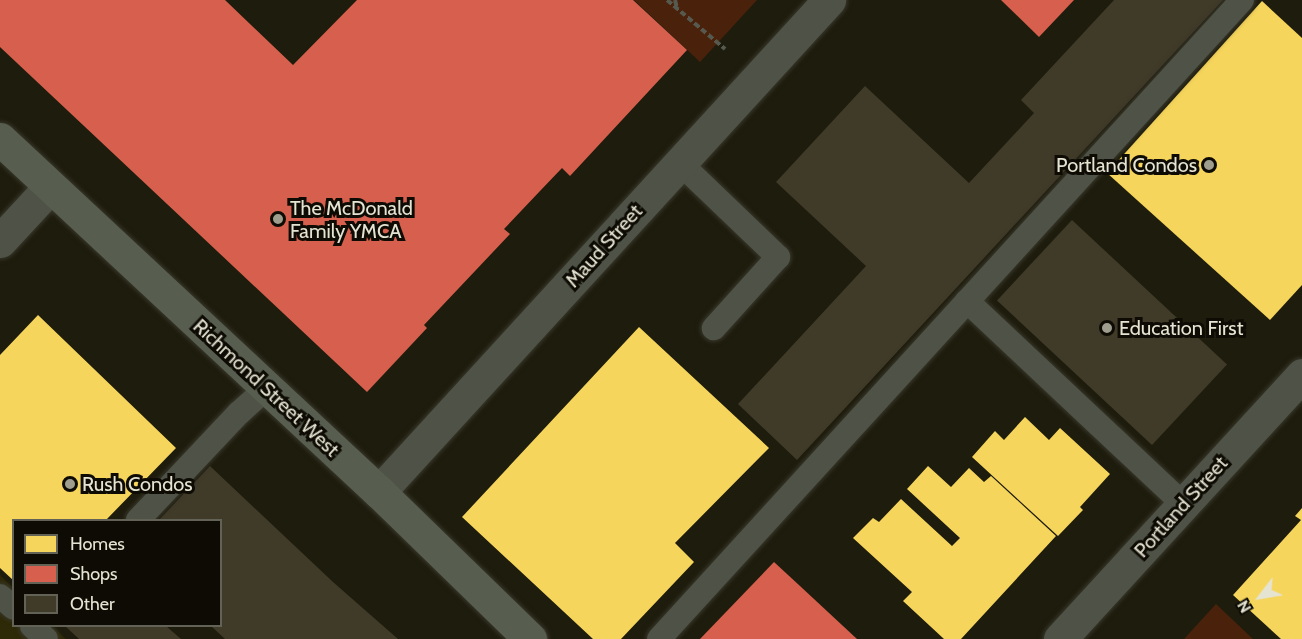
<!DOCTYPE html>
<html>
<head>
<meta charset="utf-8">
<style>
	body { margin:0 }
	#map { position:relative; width:1302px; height:639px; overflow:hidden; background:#1e1c0d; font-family:Cabin,sans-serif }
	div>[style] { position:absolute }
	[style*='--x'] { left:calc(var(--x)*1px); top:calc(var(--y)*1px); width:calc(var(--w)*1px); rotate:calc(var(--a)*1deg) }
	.built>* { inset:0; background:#2e2907 }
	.green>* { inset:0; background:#4a220c }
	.homes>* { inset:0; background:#f6d55c }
	.shops>* { inset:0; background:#d6604d }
	.building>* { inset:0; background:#403a29; transform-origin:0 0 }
	.path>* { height:4px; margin-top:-2px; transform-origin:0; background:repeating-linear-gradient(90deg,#56594e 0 6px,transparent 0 9px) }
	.roads { filter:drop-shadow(0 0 2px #38372a) drop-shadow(0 0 2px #38372a) }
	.service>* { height:24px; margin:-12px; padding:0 12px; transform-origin:12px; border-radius:12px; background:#4e5247 }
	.minor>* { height:33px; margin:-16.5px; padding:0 16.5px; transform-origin:16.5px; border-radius:16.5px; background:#4e5247 }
	.secondary>* { height:33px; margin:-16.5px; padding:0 16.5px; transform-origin:16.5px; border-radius:16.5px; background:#575d4f }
	.dots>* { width:16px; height:16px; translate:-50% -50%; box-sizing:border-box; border:3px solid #0d0b03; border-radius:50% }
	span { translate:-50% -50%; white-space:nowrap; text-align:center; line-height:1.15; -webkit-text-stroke:6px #0d0b03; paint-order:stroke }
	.poi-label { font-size:20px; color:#e5e4d3 }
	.right { translate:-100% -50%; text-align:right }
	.left { translate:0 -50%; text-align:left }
	.street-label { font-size:20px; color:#e5e4d3 }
	.legend { position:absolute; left:12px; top:519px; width:210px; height:108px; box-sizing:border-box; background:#0d0b03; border:2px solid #636256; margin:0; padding:8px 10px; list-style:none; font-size:18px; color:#e5e4d3 }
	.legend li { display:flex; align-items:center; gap:12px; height:30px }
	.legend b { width:30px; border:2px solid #636256 }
	.north { position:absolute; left:1230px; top:567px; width:60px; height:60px; -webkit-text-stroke:4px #0d0b03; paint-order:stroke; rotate:239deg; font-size:16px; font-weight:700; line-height:24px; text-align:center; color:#e5e4d3 }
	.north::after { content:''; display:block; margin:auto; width:21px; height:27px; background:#e5e4d3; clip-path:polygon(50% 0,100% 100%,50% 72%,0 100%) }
</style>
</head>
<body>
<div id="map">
	<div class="built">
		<div style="clip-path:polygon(0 575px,13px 588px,14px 626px,52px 626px,66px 639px,0 639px)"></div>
	</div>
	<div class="green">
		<div style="clip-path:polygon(634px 0,757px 0,700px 62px)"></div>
		<div style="clip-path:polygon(1216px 604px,1253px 639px,1184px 639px)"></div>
	</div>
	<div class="homes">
		<div style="clip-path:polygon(1262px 1px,1302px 38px,1302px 285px,1270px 320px,1107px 173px)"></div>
		<div style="clip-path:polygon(38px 315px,176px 448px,106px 520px,14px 520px,14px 581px,0 568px,0 355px)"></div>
		<div style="clip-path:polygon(639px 327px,769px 448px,675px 543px,694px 562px,621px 639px,593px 639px,462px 517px)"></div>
		<div style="clip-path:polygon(1025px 417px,1049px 440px,1060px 428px,1110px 474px,1080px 507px,1083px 510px,1058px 536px,972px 457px,995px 431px,1004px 440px)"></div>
		<div style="clip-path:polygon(928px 466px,951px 487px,969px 468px,984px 482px,991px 476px,1056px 536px,961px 639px,944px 639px,903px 601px,912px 592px,853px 538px,873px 518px,879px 522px,901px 499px,952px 546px,960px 538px,907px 489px)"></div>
		<div style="clip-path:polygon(1302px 508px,1302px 639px,1281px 639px,1233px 595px,1301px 520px,1295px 516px)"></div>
	</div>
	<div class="shops">
		<div style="clip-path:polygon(0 0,225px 0,293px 65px,357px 0,633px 0,687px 50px,570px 176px,562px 168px,540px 191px,504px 229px,510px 234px,424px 325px,427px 328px,367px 392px,0 47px)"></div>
		<div style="clip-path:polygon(1001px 0,1074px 0,1039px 37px)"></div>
		<div style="clip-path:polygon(774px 562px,800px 586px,857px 639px,700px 639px)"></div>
	</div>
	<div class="building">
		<div style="clip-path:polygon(1114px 0,1223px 0,797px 460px,738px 404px,866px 266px,776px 182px,865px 86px,969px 183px,1034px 113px,1021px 100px)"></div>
		<div style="left:1072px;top:220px;width:212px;height:110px;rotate:43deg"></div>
		<div style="clip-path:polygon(210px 466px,333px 582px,398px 639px,225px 639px,211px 626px,220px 626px,220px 520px,159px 520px)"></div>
		<div style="clip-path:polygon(65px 626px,166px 626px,181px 639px,79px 639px)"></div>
	</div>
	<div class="path">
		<div style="--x:667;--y:0;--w:76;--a:40.2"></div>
		<div style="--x:675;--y:0;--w:8;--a:76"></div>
	</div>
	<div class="roads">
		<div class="service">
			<div style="--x:680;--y:163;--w:136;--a:43.8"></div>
			<div style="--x:778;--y:257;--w:96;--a:132"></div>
			<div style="--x:967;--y:301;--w:296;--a:43.2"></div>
			<div style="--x:138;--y:520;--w:147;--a:-46.7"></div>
			<div style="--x:239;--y:413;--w:36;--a:-42"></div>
			<div style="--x:0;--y:596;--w:18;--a:41"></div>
			<div style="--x:32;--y:626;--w:19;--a:43"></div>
			<div style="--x:659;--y:639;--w:865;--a:-47.62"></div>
		</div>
		<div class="minor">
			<div style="--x:0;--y:241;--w:74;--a:-47.2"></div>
			<div style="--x:379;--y:492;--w:667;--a:-47.55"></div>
			<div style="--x:1060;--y:639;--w:358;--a:-47.5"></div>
		</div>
		<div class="secondary">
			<div style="--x:0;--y:139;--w:518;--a:42.97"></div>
			<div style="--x:379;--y:492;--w:211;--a:44.2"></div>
		</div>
	</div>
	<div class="dots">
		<div style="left:1209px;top:165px;background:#9f9e8e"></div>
		<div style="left:278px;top:219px;background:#9f9e8e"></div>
		<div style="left:1107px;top:328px;background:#9f9e8e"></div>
		<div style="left:70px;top:484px;background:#9f9e8e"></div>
	</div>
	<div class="poi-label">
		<span class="right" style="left:1197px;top:165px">Portland Condos</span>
		<span class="left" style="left:290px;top:220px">The McDonald<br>Family YMCA</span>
		<span class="left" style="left:1119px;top:328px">Education First</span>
		<span class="left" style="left:82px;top:484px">Rush Condos</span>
	</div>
	<div class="street-label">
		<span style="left:604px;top:246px;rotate:-48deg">Maud Street</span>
		<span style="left:266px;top:388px;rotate:43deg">Richmond Street West</span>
		<span style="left:1181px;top:507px;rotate:-48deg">Portland Street</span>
	</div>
	<ul class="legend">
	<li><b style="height:16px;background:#f6d55c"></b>Homes</li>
	<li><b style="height:16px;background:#d6604d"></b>Shops</li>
	<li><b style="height:16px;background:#403a29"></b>Other</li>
	</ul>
	<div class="north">N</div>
</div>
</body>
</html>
